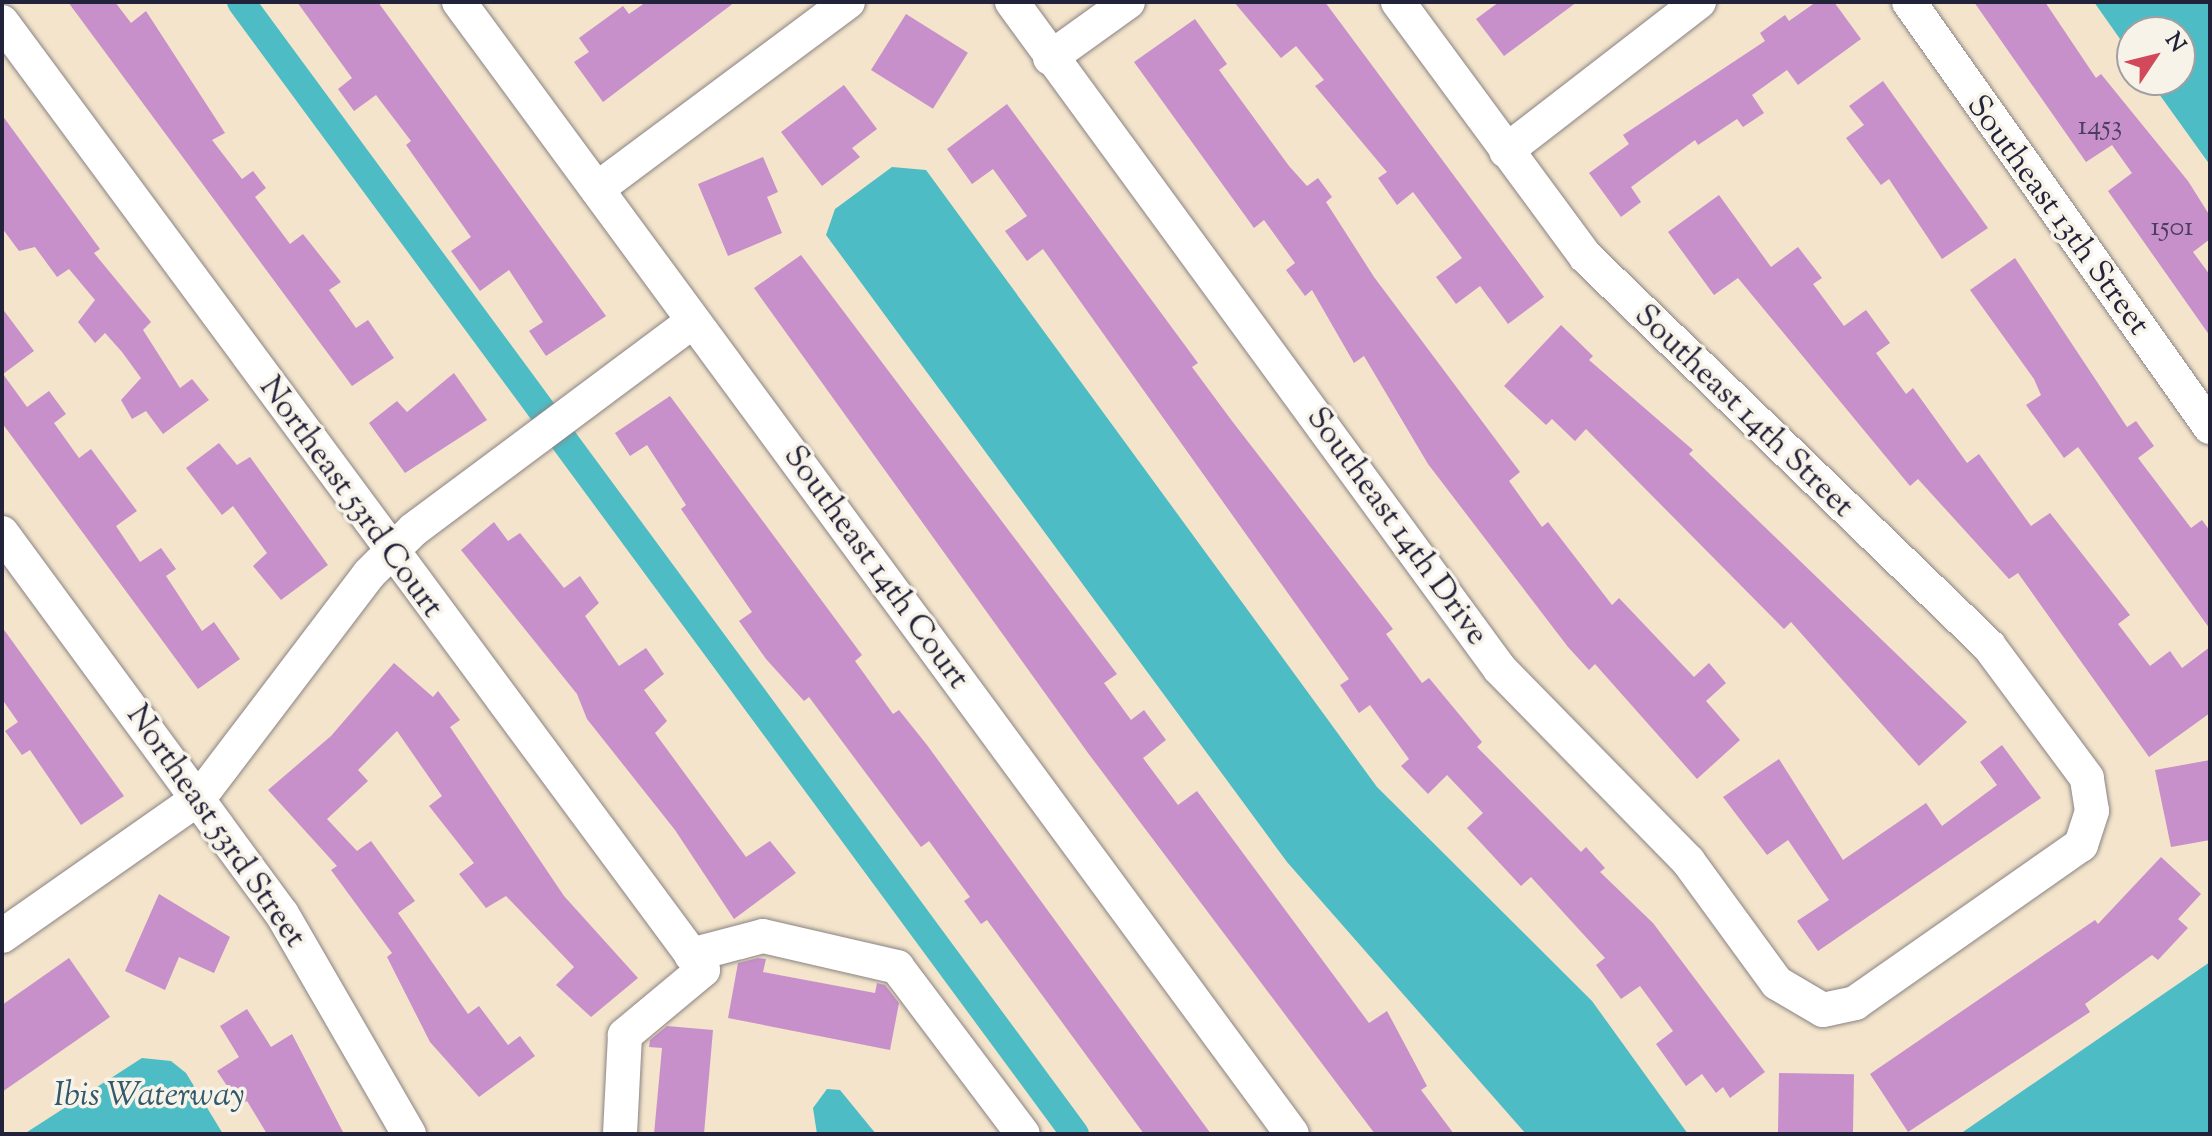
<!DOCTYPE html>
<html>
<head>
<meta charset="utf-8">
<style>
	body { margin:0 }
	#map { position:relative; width:2212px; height:1136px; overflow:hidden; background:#f3e4cb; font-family:"Sorts Mill Goudy",serif }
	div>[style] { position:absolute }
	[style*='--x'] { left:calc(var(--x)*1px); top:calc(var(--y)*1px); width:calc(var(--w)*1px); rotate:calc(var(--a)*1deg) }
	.water>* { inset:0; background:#4dbcc4 }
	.canal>* { height:28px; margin:-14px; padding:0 14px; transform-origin:14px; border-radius:14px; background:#4dbcc4 }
	.building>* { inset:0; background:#c790ca; transform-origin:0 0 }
	.roads { filter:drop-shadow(0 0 2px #8a8383) drop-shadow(0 0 2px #8a8383) }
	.minor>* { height:34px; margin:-17px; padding:0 17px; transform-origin:17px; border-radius:17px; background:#fff }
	span { translate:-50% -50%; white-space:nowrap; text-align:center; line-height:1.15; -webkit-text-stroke:7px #f7f3e8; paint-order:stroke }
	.number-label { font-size:28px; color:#4b3e5f }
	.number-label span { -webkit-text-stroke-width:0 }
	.street-label { font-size:32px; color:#22223b }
	.water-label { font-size:34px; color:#31586b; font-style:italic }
	.frame { position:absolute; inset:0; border:4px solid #22223b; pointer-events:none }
	.north { position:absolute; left:2116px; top:16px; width:80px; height:80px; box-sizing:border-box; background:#f7f3e8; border:2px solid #a29fa3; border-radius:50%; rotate:55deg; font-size:22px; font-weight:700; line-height:32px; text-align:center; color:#22223b }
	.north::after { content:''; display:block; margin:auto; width:28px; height:36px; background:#d1495b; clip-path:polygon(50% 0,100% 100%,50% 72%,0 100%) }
</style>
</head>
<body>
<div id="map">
	<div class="water">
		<div style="clip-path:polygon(2094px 2px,2210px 2px,2210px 165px,2149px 80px,2180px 80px,2180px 32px,2132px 32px,2132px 56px)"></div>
		<div style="clip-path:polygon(892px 167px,926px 170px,1377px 787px,1592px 1001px,1688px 1134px,1526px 1134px,1287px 862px,826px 235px,835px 209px)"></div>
		<div style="clip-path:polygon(2210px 962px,2210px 1134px,1960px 1134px)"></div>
		<div style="clip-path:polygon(142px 1058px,171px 1061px,186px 1073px,223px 1134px,24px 1134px)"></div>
		<div style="clip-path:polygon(827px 1089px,840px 1090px,876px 1134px,817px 1134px,813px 1108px)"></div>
	</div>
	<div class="canal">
		<div style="--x:241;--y:2;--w:1406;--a:53.62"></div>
	</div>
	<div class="building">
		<div style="clip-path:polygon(68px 2px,115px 2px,131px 23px,146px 11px,225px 133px,212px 140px,242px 179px,253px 171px,266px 188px,255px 197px,290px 244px,303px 234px,341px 282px,329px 290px,356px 328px,368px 320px,394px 358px,352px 386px)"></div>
		<div style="clip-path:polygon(297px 2px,378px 2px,606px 316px,546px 356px,529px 331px,543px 322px,509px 270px,480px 291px,451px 251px,471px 237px,406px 145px,411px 141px,376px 95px,354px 111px,338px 89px,352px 78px)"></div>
		<div style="clip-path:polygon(646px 2px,735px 2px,603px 102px,574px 62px,589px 52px,579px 38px,623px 6px,629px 14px)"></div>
		<div style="clip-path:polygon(1234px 2px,1325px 2px,1544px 297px,1508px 324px,1480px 286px,1456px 304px,1436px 277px,1462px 258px,1413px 192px,1397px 205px,1378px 178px,1387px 172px,1315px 86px,1324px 80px,1296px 46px,1281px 58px)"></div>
		<div style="clip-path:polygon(1499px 2px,1577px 2px,1504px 56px,1476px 19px)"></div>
		<div style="clip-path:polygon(1816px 2px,1834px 2px,1861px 39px,1798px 85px,1787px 70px,1752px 95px,1764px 113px,1743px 127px,1737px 119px,1698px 145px,1695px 140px,1631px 187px,1641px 202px,1621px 217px,1589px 173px,1629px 144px,1623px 135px,1765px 41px,1760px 33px,1785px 15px,1789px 21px)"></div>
		<div style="clip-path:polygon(1974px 2px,2045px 2px,2096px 78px,2101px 74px,2188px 181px,2210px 216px,2210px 239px,2193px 252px,2210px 275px,2210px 336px,2108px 191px,2132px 173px,2112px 145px,2086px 162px)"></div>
		<div style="left:906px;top:14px;width:73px;height:66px;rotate:32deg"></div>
		<div style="clip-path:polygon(1195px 19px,1227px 64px,1219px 70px,1289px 166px,1307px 186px,1318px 178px,1332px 197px,1326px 202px,1374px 277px,1520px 472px,1509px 481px,1542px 527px,1548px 522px,1612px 605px,1619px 598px,1694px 677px,1709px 663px,1726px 683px,1706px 701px,1740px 740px,1697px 779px,1595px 664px,1589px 670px,1568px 647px,1428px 464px,1364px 356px,1354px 363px,1312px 290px,1305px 296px,1286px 270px,1295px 263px,1264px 220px,1254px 228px,1134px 62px)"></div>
		<div style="clip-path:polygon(1883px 81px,1988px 228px,1942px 259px,1889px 179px,1881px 185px,1846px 138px,1864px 125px,1849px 106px)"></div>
		<div style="clip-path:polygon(844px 85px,877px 129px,852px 148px,860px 157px,822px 186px,781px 132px)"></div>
		<div style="clip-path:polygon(1007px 104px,1198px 363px,1192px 367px,1232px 421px,1393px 629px,1386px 634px,1422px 683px,1429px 678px,1482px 742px,1477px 747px,1581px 852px,1586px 847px,1605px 868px,1600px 872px,1653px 923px,1765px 1072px,1730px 1098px,1723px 1087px,1716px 1093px,1702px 1074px,1686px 1086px,1656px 1044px,1673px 1031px,1640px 986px,1621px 999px,1596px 965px,1605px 958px,1531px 877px,1521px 886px,1467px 828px,1483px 813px,1447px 775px,1428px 794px,1401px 766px,1409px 759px,1370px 705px,1359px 713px,1340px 685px,1349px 679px,1043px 249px,1027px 261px,1005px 231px,1027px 216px,993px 169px,972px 184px,947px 149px)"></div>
		<div style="clip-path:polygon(2px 115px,100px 249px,94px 253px,151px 322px,143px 330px,180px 388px,192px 379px,209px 400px,163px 434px,146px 411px,132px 419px,121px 400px,141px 378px,122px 352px,105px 333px,95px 343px,78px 322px,95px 300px,69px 269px,57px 277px,35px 247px,19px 251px,2px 228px)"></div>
		<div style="clip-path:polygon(763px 157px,778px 192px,767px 197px,782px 233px,728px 256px,698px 184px)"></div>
		<div style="clip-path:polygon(1719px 195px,1771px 267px,1798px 247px,1822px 278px,1813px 284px,1844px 326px,1866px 310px,1890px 343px,1876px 353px,1906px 394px,1913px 388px,1967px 463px,1979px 454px,2031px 526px,2050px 513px,2130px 615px,2118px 624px,2150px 666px,2170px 651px,2182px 668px,2210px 647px,2210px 713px,2149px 757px,2018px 573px,2009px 579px,1918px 479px,1910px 486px,1738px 278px,1714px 295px,1668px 232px)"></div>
		<div style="clip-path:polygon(801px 255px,1117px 674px,1104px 683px,1131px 720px,1144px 710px,1166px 740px,1143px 758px,1178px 805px,1197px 791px,1369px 1023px,1387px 1011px,1427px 1086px,1421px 1090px,1454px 1134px,1375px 1134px,1088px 753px,754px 288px)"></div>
		<div style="clip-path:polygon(2015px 258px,2127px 427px,2136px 421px,2154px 446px,2138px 458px,2191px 528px,2202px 520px,2210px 531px,2210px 629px,2078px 447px,2064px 458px,2026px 405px,2041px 395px,2034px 379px,1970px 290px)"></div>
		<div style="clip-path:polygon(2px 308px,34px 351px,3px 374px,27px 407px,49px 391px,66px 414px,54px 423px,79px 458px,91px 449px,137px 511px,116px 526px,140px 562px,161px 548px,176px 569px,166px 576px,202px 631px,214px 622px,240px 659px,198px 689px,2px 423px)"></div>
		<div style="clip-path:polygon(1561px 325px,1593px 356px,1589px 360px,1693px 450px,1689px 454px,1967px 722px,1919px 766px,1791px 622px,1784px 629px,1586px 429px,1575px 441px,1552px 419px,1546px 425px,1504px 386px)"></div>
		<div style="clip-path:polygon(454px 373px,487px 420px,405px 473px,369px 423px,397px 401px,407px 412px)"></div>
		<div style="clip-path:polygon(670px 396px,862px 655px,855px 661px,893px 714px,899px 710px,927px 745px,1211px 1134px,1144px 1134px,987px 920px,981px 924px,964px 901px,970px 897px,929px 841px,921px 847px,809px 697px,804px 701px,766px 659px,739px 621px,752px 612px,681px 509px,686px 505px,647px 445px,630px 456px,615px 433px)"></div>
		<div style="clip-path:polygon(219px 443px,237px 465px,250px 457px,328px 565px,281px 600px,253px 566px,267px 553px,233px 506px,222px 515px,186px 468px)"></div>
		<div style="clip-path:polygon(494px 522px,508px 541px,520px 533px,564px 588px,580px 576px,599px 603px,585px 616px,619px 666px,646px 648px,664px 674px,644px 690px,667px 721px,655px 733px,746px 857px,770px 841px,796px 873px,734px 919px,675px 830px,587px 719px,577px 694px,461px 550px)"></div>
		<div style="clip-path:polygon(2px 627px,124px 796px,81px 825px,30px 750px,22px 755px,5px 731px,18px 722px,2px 699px)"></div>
		<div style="clip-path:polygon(394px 663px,433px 697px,438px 691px,460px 720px,450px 727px,564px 896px,638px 978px,591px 1017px,556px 985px,574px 967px,506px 896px,486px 908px,459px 874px,474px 863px,429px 806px,442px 796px,397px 731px,358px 770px,368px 781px,327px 819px,357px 851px,371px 841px,415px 901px,398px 913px,468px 1014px,479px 1006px,508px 1045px,520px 1036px,535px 1056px,479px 1097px,430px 1042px,387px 957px,392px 953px,331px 870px,337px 866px,268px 790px,331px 736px)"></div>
		<div style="clip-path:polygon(2002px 745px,2041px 798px,1818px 951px,1797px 921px,1829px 900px,1788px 840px,1767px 855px,1723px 797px,1779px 759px,1843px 860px,1926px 803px,1942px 826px,1997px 785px,1980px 762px)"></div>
		<div style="clip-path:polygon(2210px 760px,2210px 840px,2171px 847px,2155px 770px)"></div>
		<div style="clip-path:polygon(2161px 857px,2201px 894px,2178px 919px,2188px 928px,2158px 960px,2152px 955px,2085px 1004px,2090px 1012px,1908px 1132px,1870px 1074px,2095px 920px,2098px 924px)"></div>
		<div style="clip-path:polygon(159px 894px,230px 937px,214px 973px,179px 957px,165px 990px,125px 971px)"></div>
		<div style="clip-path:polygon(69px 958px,110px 1017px,2px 1092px,2px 1005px)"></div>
		<div style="clip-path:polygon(758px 958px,766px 959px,763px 972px,875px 993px,877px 983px,885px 985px,899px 1003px,890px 1050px,728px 1018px,738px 963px)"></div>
		<div style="clip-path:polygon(247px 1009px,271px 1047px,292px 1034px,344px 1134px,267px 1134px,247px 1101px,240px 1105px,217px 1071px,239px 1057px,220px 1026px)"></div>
		<div style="clip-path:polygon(667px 1026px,713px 1030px,704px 1134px,654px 1134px,662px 1048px,649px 1047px,650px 1040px)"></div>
		<div style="left:1779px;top:1073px;width:75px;height:61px;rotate:1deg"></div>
	</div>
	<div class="roads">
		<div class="minor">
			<div style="--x:459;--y:2;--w:1405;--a:53.65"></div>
			<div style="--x:1012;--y:2;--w:826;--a:53.81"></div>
			<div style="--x:1500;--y:669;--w:269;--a:45.6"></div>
			<div style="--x:1688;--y:861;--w:151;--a:53.9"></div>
			<div style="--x:1777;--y:983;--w:53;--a:30.4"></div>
			<div style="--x:1823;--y:1010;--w:33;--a:-12"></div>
			<div style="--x:1855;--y:1003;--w:276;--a:-35"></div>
			<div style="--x:2081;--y:845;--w:36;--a:-72"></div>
			<div style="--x:2092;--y:811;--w:33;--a:-99"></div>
			<div style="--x:2087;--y:778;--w:164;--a:-126.6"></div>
			<div style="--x:1989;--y:646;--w:560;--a:-136.01"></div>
			<div style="--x:1586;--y:257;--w:317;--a:-126.4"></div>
			<div style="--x:1909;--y:2;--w:521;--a:54.69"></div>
			<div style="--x:2;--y:22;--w:1179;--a:53.52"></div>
			<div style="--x:703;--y:970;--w:102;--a:140.2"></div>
			<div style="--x:625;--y:1035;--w:99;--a:92.9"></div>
			<div style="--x:1050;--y:58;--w:96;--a:-35.7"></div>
			<div style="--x:1506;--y:151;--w:244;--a:-37.7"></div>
			<div style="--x:597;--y:189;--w:313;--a:-36.7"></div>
			<div style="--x:2;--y:533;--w:473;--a:53.7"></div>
			<div style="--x:282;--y:914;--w:254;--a:60"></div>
			<div style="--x:2;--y:936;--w:241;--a:-35"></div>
			<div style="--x:199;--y:798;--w:281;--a:-52.8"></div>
			<div style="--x:369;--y:574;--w:62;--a:-45"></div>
			<div style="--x:413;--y:530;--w:349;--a:-36.7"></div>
			<div style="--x:691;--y:955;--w:74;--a:-14.8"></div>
			<div style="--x:763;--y:936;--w:138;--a:13"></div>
			<div style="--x:897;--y:967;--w:209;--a:53"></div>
		</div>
	</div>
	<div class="number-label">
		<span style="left:2100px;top:127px">1453</span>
		<span style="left:2172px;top:228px">1501</span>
	</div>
	<div class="street-label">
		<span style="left:2057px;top:216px;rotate:54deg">Southeast 13th Street</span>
		<span style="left:1743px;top:412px;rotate:44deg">Southeast 14th Street</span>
		<span style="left:350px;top:498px;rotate:54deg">Northeast 53rd Court</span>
		<span style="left:1396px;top:527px;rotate:54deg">Southeast 14th Drive</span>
		<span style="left:875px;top:568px;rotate:54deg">Southeast 14th Court</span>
		<span style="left:215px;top:827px;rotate:55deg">Northeast 53rd Street</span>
	</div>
	<div class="water-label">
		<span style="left:149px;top:1097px">Ibis Waterway</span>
	</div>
	<div class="frame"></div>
	<div class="north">N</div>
</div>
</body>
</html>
